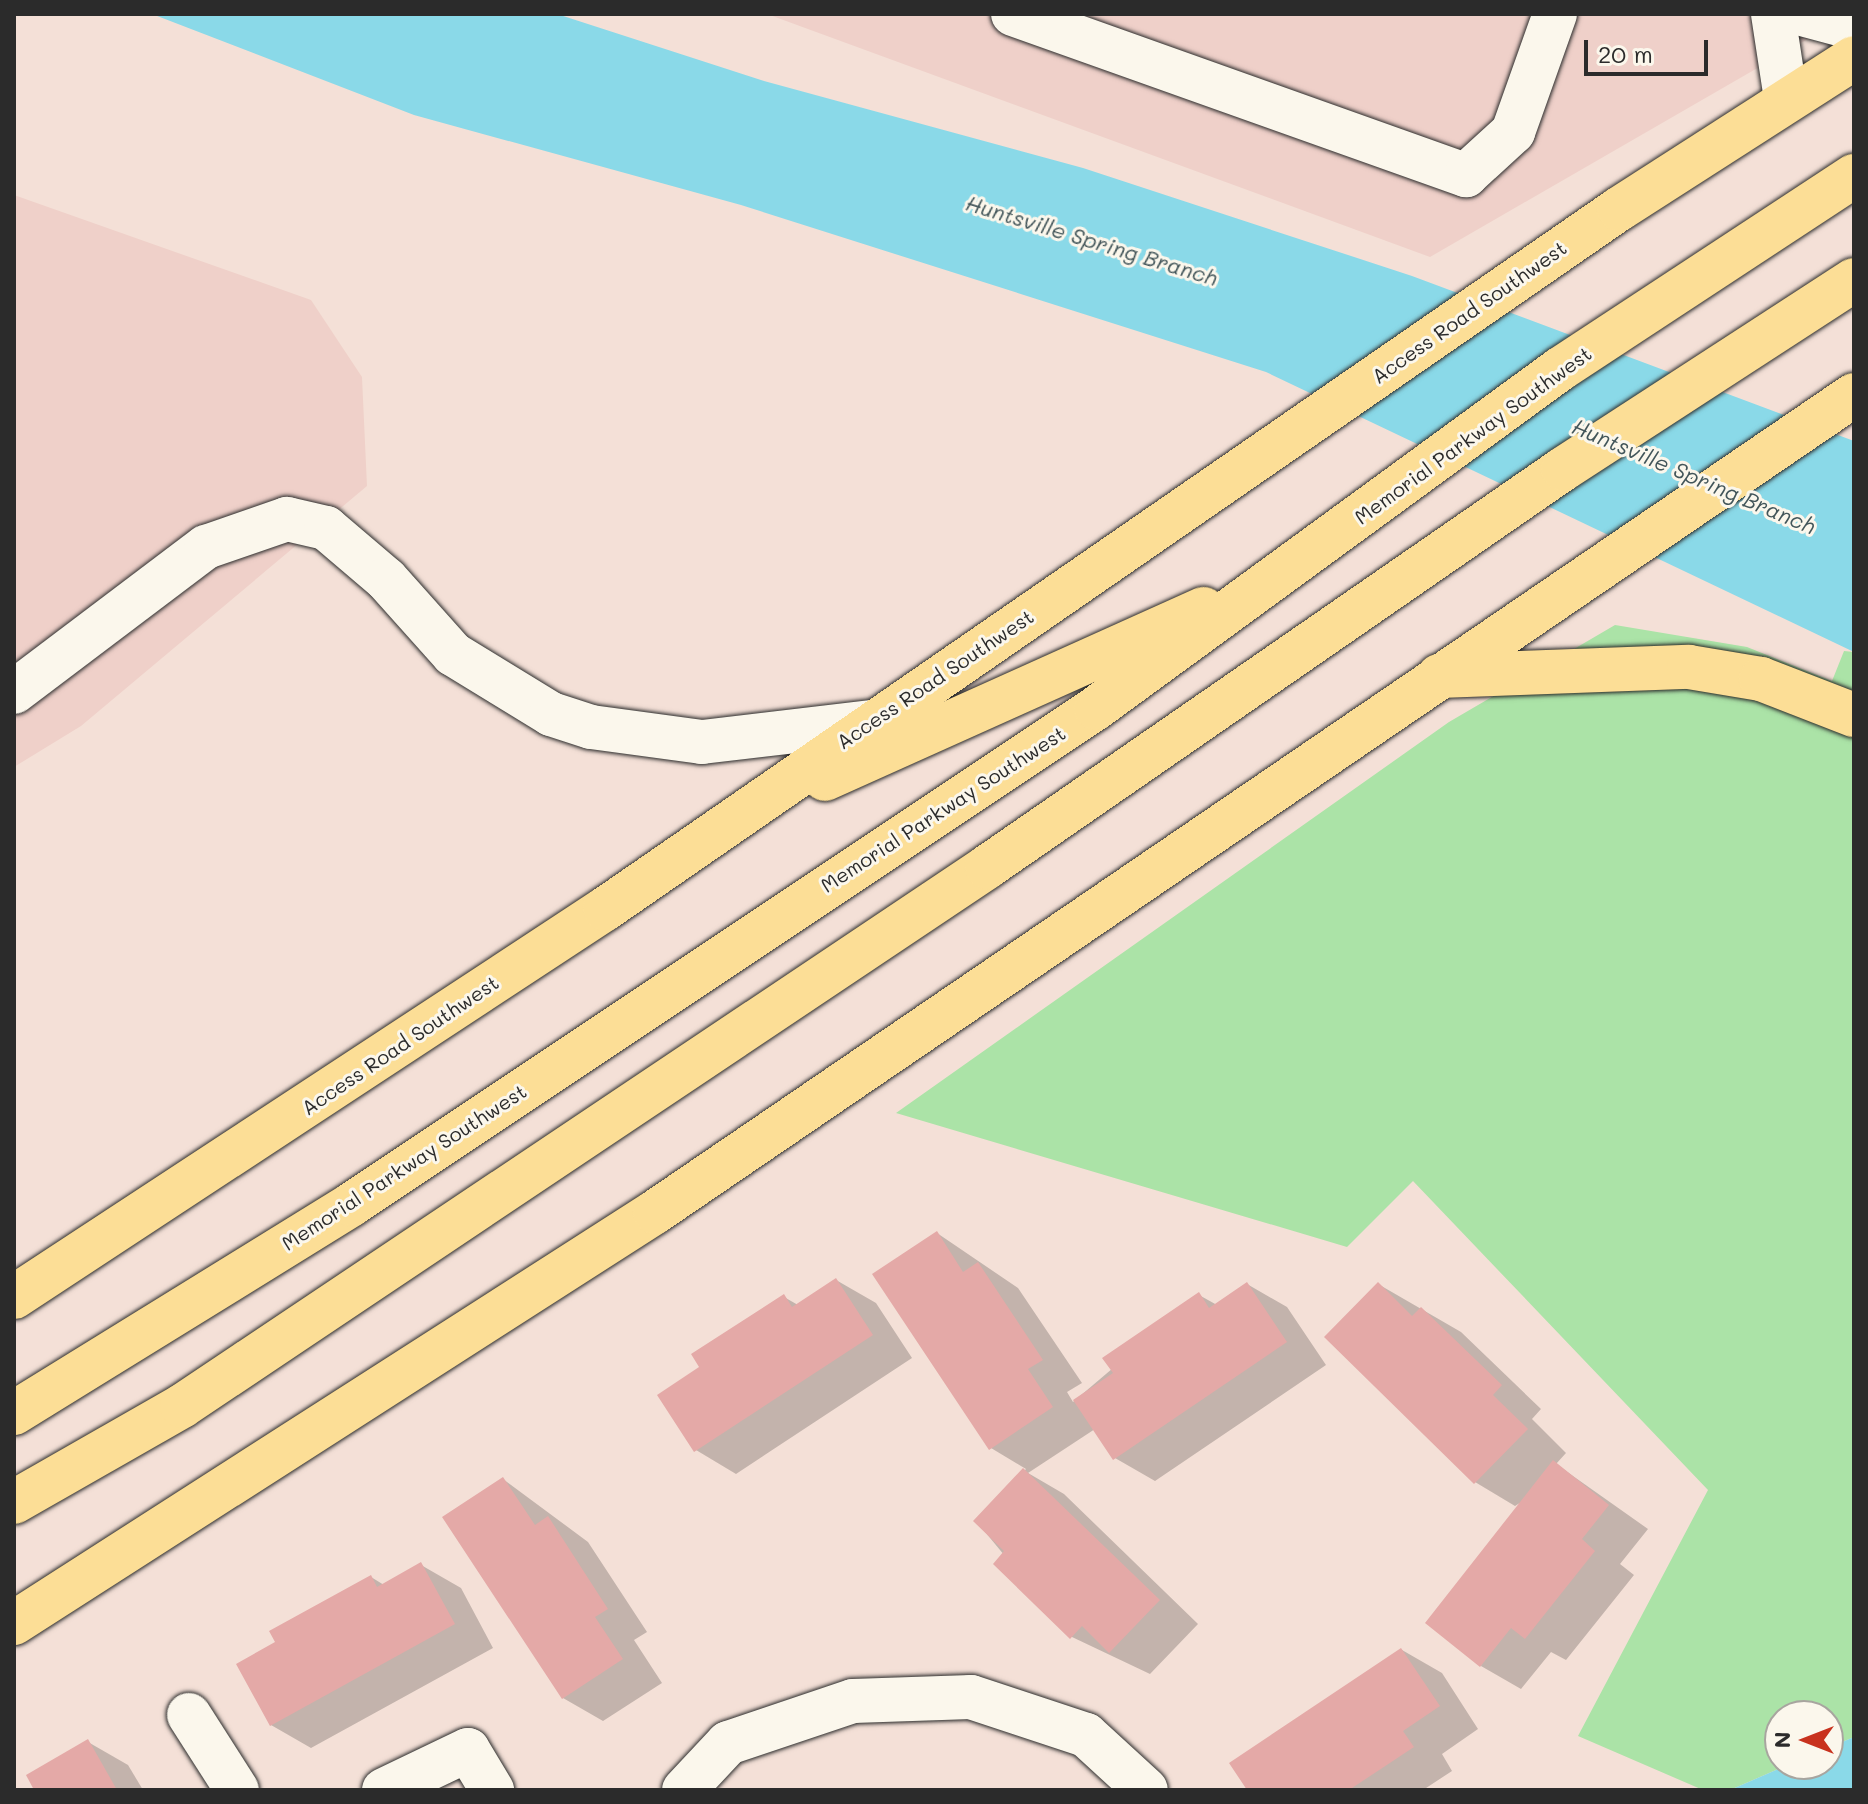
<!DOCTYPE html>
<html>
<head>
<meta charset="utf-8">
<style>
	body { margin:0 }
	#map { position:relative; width:1868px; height:1804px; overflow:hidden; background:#f4e0d7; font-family:Mali,sans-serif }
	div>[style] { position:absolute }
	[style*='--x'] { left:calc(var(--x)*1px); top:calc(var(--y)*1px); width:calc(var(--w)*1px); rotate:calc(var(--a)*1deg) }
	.built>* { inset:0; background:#efd0c9 }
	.green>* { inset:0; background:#abe3a7 }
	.water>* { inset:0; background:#8ad9e8 }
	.shadow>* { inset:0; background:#0003 }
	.building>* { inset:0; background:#e4a9a7 }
	.roads { filter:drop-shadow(0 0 2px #2b2b2b) drop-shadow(0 0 2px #2b2b2b) }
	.minor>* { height:44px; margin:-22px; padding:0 22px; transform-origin:22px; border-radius:22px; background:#fbf7ec }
	.major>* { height:44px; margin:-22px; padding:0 22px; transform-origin:22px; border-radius:22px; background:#fcde96 }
	.highway>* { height:44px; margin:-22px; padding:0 22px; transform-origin:22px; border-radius:22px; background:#fcde96 }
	span { translate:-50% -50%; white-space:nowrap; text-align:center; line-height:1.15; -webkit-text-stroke:6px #fbf7ec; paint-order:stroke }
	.street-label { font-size:20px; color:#2b2b2b }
	.water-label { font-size:22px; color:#43565a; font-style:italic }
	.frame { position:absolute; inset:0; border:16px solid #2b2b2b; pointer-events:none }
	.north { position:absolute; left:1764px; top:1700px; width:80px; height:80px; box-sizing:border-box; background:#fbf7ec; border:2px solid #a8a59f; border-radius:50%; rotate:270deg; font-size:22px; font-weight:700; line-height:32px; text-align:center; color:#2b2b2b }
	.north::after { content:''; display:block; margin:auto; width:28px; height:36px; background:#c8321e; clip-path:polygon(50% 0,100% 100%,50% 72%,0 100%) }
	.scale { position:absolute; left:1584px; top:40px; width:124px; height:36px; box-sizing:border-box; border:4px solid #2b2b2b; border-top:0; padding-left:10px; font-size:24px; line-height:28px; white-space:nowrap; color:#2b2b2b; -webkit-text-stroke:6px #fbf7ec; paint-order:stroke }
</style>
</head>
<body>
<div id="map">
	<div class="built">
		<div style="clip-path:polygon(767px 14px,1851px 14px,1430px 257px)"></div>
		<div style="clip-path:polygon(14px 195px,311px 300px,362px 377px,367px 486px,81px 726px,14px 767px)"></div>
	</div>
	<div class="green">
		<div style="clip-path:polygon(1615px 625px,1747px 647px,1832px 681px,1844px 651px,1854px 652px,1854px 1737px,1828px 1748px,1828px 1716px,1780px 1716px,1780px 1764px,1790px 1764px,1730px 1790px,1703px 1790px,1578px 1736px,1708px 1490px,1413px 1181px,1347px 1247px,896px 1113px,1449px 722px)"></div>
	</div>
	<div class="water">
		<div style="clip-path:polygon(152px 14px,557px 14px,764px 81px,1083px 168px,1412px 276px,1854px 441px,1854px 652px,1266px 372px,741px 205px,414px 115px)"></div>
		<div style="clip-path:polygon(1854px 1737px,1854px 1790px,1730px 1790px,1790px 1764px,1828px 1764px,1828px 1748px)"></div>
	</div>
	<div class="shadow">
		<div style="clip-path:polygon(937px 1233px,1018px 1288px,1082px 1383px,1067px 1392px,1073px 1402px,1199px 1295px,1217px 1305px,1247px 1284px,1287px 1307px,1326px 1365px,1155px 1481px,1115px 1458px,1095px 1429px,1028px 1473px,1064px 1494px,1198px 1624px,1150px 1674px,1072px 1637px,976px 1521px,1026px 1469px,991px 1448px)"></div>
		<div style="clip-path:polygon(836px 1280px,876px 1303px,912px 1358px,736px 1474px,696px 1450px,702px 1368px,784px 1297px,798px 1305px)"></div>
		<div style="clip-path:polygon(1378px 1284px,1461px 1332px,1541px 1409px,1532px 1419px,1566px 1453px,1556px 1464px,1648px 1529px,1620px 1564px,1634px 1575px,1566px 1660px,1551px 1652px,1521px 1689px,1481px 1666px,1523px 1501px,1515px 1506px,1475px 1482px)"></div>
		<div style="clip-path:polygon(503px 1479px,588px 1542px,647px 1632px,634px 1640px,662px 1683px,603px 1721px,563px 1698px)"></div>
		<div style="clip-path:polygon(421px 1565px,461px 1588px,493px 1648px,311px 1748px,271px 1725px,278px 1643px,371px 1577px,384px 1585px)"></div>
		<div style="clip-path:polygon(1402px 1650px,1442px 1673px,1478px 1729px,1442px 1754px,1452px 1771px,1423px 1790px,1249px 1790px)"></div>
		<div style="clip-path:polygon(88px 1742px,128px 1765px,143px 1790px,37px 1790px)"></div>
	</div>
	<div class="building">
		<div style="clip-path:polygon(937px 1231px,963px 1272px,978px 1262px,1043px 1360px,1028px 1369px,1053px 1407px,989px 1450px,872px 1274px)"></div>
		<div style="clip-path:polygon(836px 1278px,873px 1335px,694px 1452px,657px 1395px,699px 1367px,691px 1354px,784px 1294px,792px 1307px)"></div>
		<div style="clip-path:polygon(1247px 1282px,1287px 1342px,1113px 1460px,1073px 1400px,1113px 1373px,1102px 1358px,1199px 1292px,1209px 1308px)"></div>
		<div style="clip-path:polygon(1378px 1282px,1412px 1316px,1421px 1307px,1502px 1385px,1493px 1395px,1528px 1429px,1474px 1484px,1324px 1337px)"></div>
		<div style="clip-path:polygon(1553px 1460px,1609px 1505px,1582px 1539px,1595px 1551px,1525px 1639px,1511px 1628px,1480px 1667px,1425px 1623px)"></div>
		<div style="clip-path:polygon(1023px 1468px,1160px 1600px,1109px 1653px,1082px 1626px,1070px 1639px,993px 1564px,1004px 1551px,973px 1521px)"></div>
		<div style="clip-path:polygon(503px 1477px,535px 1525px,548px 1516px,608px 1609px,595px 1617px,623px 1659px,562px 1699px,442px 1517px)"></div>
		<div style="clip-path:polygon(421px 1562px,455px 1624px,270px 1726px,236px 1664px,275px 1642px,269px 1631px,371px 1575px,377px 1587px)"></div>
		<div style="clip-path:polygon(1401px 1648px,1440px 1706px,1403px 1731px,1414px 1747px,1349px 1790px,1247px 1790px,1229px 1763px)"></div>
		<div style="clip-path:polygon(88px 1739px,117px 1790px,34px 1790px,26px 1775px)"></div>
	</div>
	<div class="roads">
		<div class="minor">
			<div style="--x:1013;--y:14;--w:481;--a:19.6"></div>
			<div style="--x:1466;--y:175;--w:64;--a:-42.5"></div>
			<div style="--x:1513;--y:132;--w:125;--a:-70.4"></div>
			<div style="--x:1773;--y:14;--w:86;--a:81.3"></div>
			<div style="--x:1802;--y:14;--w:54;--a:15.1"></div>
			<div style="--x:14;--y:692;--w:241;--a:-37.1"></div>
			<div style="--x:206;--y:547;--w:86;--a:-19.1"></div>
			<div style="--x:287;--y:519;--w:40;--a:13"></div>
			<div style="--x:326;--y:528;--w:79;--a:40.4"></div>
			<div style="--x:386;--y:579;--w:101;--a:48.2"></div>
			<div style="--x:453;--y:654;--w:115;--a:31.5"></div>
			<div style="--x:551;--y:714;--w:42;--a:18"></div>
			<div style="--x:591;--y:727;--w:112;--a:7.7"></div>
			<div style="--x:702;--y:742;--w:170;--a:-6.7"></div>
			<div style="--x:189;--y:1715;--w:89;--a:57.4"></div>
			<div style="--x:384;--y:1790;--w:93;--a:-25.5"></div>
			<div style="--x:468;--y:1750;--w:47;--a:59"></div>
			<div style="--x:684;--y:1790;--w:64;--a:-46.9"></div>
			<div style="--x:728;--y:1743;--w:132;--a:-18.6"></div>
			<div style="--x:853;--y:1701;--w:118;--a:-1.9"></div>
			<div style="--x:971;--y:1697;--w:121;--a:18.3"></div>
			<div style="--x:1086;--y:1735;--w:81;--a:42.5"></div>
		</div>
		<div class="major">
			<div style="--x:1439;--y:676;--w:250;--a:-2.1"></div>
			<div style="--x:1689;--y:667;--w:73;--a:9.5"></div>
			<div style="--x:1761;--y:679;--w:100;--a:21.2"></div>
		</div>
		<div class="highway">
			<div style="--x:825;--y:779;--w:415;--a:-24.2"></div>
			<div style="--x:14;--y:1297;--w:707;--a:-33.29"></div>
			<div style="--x:605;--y:909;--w:1232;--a:-34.62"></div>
			<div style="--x:1619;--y:209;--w:279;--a:-32.7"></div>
			<div style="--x:14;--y:1413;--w:397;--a:-31.7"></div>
			<div style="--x:352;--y:1204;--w:894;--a:-33.69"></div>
			<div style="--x:1096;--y:708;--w:575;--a:-36.15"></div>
			<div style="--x:1560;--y:369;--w:352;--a:-33.3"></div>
			<div style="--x:14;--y:1502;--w:193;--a:-29.7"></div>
			<div style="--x:182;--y:1406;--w:969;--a:-33.8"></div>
			<div style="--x:987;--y:867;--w:700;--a:-34.64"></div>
			<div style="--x:1563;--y:469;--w:347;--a:-33"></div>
			<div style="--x:14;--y:1623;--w:761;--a:-32.67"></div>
			<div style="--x:655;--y:1212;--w:1451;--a:-34.27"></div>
		</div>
	</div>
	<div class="street-label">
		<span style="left:1469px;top:312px;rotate:-35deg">Access Road Southwest</span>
		<span style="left:1473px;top:435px;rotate:-36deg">Memorial Parkway Southwest</span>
		<span style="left:935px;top:679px;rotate:-34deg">Access Road Southwest</span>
		<span style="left:943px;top:809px;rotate:-33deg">Memorial Parkway Southwest</span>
		<span style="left:400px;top:1045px;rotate:-34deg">Access Road Southwest</span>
		<span style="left:404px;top:1167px;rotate:-33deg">Memorial Parkway Southwest</span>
	</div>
	<div class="water-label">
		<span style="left:1092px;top:240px;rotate:17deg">Huntsville Spring Branch</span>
		<span style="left:1694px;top:476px;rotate:23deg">Huntsville Spring Branch</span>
	</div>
	<div class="frame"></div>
	<div class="north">N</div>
	<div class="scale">20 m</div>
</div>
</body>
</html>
